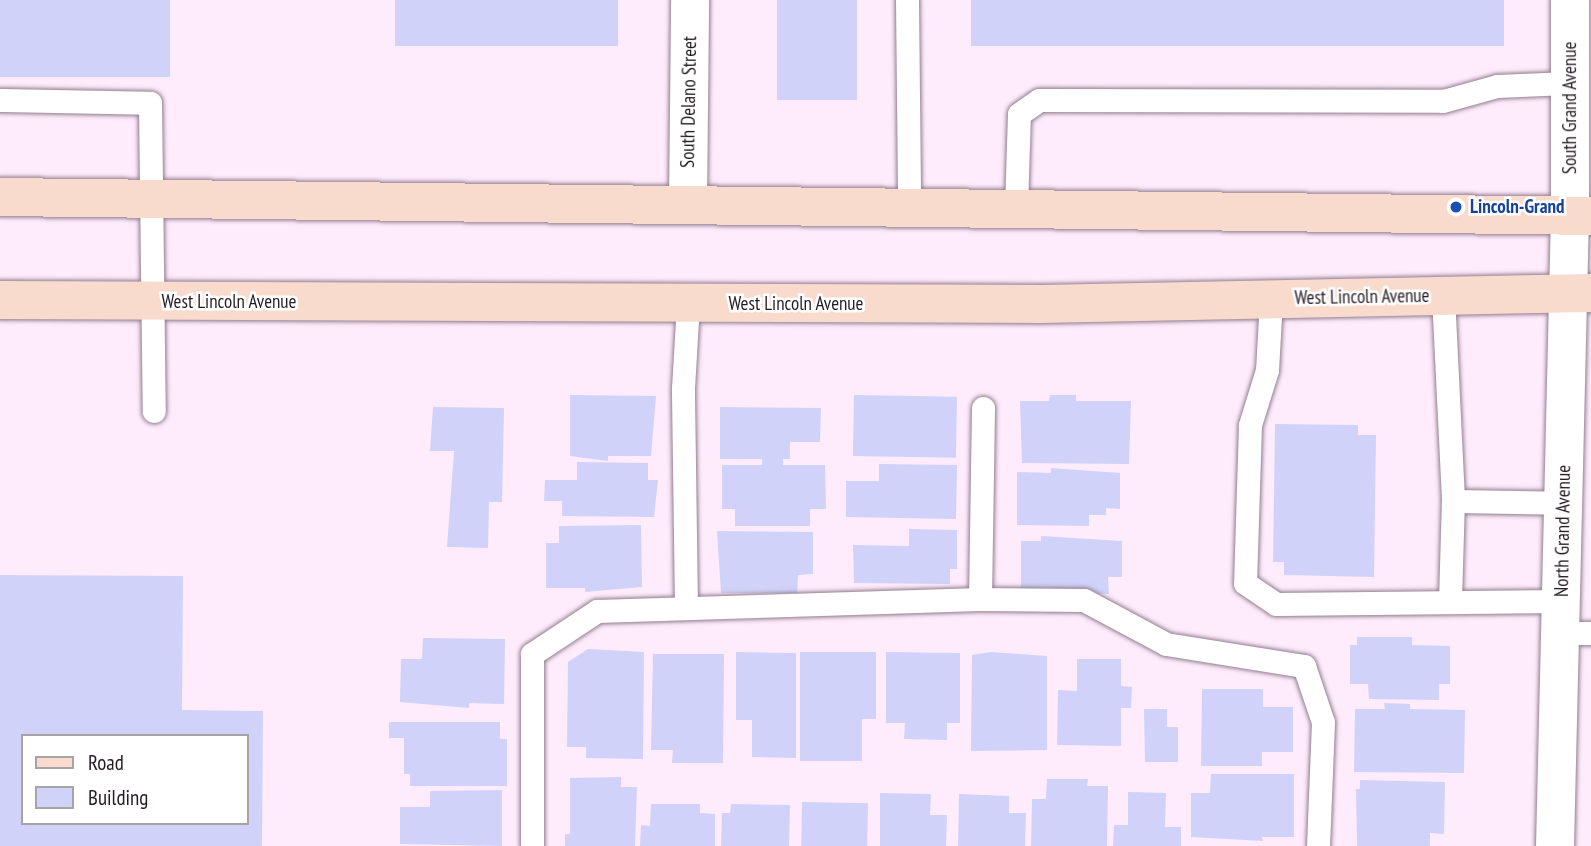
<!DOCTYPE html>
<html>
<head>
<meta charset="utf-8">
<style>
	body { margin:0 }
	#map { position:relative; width:1591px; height:846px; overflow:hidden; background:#feecfc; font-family:"PT Sans Narrow",sans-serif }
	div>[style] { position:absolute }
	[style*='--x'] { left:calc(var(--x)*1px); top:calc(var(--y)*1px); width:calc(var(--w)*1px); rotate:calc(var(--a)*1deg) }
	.building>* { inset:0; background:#d0d2f9; transform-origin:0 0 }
	.roads { filter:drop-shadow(0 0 2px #927e90) drop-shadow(0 0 2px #927e90) }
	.lane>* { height:23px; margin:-11.5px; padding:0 11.5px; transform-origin:11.5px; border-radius:11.5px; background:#fff }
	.street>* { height:38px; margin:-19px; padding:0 19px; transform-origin:19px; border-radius:19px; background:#fff }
	.secondary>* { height:38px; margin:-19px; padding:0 19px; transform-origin:19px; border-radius:19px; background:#fff }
	.primary>* { height:38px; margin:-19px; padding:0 19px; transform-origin:19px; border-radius:19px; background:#f9dbce }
	.dots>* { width:19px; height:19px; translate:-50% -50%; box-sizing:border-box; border:4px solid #fff; border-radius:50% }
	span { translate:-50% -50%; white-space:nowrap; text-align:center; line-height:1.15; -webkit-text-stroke:5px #fff; paint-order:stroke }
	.street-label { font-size:19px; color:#241c23 }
	.transit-label { font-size:19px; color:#164399; font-weight:700 }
	.left { translate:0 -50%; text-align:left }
	.legend { position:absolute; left:21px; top:734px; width:228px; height:91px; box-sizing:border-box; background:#fff; border:2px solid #a7a4a7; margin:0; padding:9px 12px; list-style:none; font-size:21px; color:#241c23 }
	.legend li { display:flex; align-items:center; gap:14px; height:35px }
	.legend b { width:35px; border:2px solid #a7a4a7 }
</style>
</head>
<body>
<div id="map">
	<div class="building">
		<div style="left:0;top:0;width:170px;height:77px"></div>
		<div style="left:395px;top:0;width:223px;height:46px"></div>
		<div style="left:777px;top:0;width:80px;height:100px"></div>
		<div style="left:971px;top:0;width:533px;height:46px"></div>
		<div style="clip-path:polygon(570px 395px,656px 396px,651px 456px,608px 456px,608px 461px,570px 456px)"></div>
		<div style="left:854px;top:395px;width:103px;height:61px;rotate:1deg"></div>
		<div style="clip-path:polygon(1050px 395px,1076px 395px,1076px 401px,1131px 401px,1129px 464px,1022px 463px,1020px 401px,1049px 401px)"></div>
		<div style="clip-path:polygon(433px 407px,504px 408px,502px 502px,489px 502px,488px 548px,447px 547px,454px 451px,430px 451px)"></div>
		<div style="clip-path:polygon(720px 407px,821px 408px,820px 442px,790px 442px,790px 459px,783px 459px,783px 465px,825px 465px,826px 509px,810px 509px,810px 526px,735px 526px,735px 509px,722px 509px,722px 465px,762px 465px,762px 459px,720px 459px)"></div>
		<div style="clip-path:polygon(1275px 424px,1358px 425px,1358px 435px,1376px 435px,1374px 577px,1284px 575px,1284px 562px,1273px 562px)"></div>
		<div style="clip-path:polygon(577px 462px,648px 463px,648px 480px,658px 480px,654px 517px,562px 516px,562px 501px,544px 501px,545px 480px,577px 480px)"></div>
		<div style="clip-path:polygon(879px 464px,957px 465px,956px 519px,846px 517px,846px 481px,879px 481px)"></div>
		<div style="clip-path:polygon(1051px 468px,1120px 473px,1120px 509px,1106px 508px,1106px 515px,1089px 515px,1089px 526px,1017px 525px,1017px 472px,1051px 473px)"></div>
		<div style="clip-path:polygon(641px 525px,642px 587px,585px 592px,585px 588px,546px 588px,546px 543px,559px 543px,559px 526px)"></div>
		<div style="clip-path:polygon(909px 529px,957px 530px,957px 569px,950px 569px,950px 584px,854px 583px,853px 545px,909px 546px)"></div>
		<div style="clip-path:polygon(717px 531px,813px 532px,813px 574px,798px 575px,797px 593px,721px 593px)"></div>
		<div style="clip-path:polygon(1041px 536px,1122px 541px,1122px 577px,1108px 577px,1109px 594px,1021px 595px,1021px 541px,1041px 541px)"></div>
		<div style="clip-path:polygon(evenodd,0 575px,183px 576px,182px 710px,263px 711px,262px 846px,0 846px,0 575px,23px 736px,247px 736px,247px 823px,23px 823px,23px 736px)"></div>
		<div style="clip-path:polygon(1357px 637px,1412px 637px,1412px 645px,1450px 646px,1450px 684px,1439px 684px,1439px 700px,1369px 699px,1368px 684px,1350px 684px,1350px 645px,1357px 645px)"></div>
		<div style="clip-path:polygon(423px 638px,505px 639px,504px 704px,469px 703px,469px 708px,400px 702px,401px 659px,422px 659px)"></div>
		<div style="clip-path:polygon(588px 649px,644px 652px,643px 759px,586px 758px,586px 747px,567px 747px,568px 662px)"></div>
		<div style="clip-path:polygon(736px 652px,796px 653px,796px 758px,752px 757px,752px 720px,736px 720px)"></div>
		<div style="clip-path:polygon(800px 652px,876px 652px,876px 719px,862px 719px,862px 761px,800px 761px)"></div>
		<div style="clip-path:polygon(886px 652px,960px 653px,960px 723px,947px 723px,947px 740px,904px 739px,905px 723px,886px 723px)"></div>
		<div style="clip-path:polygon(991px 652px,1047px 656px,1047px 750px,971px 751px,972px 655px)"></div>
		<div style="clip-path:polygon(653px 654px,724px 654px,723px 763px,672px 763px,673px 750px,651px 750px)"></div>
		<div style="clip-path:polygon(1077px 659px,1121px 659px,1121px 686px,1132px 687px,1131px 708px,1121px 708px,1121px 746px,1057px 745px,1058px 690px,1077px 691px)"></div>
		<div style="clip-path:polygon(1202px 689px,1263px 689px,1263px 707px,1293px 707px,1293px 752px,1262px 752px,1262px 766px,1201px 766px)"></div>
		<div style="clip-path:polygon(1384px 703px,1410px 704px,1410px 709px,1465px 710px,1464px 773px,1354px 772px,1355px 709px,1385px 709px)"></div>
		<div style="clip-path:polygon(1144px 709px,1167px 709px,1167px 727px,1178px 727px,1178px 762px,1145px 762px)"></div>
		<div style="clip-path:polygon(389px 722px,500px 722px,500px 739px,507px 739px,507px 786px,410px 786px,410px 774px,404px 774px,404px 738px,389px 738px)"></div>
		<div style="clip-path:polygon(1211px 774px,1294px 774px,1294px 837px,1262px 837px,1263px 841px,1191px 837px,1191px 793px,1210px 793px)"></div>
		<div style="clip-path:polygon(621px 777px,621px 787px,637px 787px,635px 846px,565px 846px,565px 834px,570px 834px,570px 778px)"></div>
		<div style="clip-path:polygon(1047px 779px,1088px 779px,1087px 786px,1108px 786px,1107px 846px,1031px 846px,1032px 799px,1046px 799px)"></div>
		<div style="clip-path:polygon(1360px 780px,1445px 782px,1444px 834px,1430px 833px,1430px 846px,1357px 846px,1356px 789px,1360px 789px)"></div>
		<div style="clip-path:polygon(502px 790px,502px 846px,400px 844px,400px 807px,430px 807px,430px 791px)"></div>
		<div style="clip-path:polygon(1128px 792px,1166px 793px,1165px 827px,1181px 827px,1181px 846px,1113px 846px,1114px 825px,1128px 825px)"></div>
		<div style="clip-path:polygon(880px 793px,931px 794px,930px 815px,947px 815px,946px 846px,880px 846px)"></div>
		<div style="clip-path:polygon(959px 794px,1009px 796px,1009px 813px,1026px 813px,1025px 846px,958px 846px)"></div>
		<div style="left:802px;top:802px;width:66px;height:44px;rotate:1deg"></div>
		<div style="clip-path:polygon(651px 804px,700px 804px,700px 813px,715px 814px,715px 846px,640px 846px,641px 825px,650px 826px)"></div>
		<div style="clip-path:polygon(731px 804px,790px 805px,789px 846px,721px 846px,722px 813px,730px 813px)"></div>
	</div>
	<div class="roads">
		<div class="lane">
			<div style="--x:907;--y:0;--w:207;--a:89.4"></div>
			<div style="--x:0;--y:100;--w:150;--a:1.1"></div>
			<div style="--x:150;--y:103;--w:308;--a:89.3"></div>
			<div style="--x:1016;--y:208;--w:94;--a:-88.2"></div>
			<div style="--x:1019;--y:114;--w:24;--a:-35"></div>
			<div style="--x:1039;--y:100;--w:404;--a:0.1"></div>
			<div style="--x:1443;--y:101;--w:56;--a:-15.5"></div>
			<div style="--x:1497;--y:86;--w:73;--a:-2.4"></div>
			<div style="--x:1443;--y:295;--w:206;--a:87.2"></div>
			<div style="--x:1453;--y:501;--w:110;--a:1"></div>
			<div style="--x:1271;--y:299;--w:71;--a:93.2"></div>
			<div style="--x:1267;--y:370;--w:58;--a:107.2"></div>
			<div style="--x:1250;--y:425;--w:158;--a:91.8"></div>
			<div style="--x:1245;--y:583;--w:37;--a:34"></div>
			<div style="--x:1276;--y:604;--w:285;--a:-0.6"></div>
			<div style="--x:980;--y:599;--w:191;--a:-89.1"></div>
			<div style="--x:1450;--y:600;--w:99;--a:-88.3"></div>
			<div style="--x:686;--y:608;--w:220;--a:-90.8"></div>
			<div style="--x:683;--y:388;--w:84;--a:-86.6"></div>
			<div style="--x:1561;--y:633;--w:30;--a:0"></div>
			<div style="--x:532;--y:846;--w:192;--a:-90"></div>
			<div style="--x:532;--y:654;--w:78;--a:-33.5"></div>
			<div style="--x:597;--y:611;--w:383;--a:-1.8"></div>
			<div style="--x:980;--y:599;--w:104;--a:0.6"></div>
			<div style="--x:1084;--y:600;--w:93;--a:28.2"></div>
			<div style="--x:1166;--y:644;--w:140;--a:9.1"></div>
			<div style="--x:1304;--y:666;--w:59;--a:71.3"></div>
			<div style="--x:1323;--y:722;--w:124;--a:92.3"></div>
		</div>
		<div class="street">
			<div style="--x:688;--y:204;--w:204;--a:-89.4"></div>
			<div style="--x:1570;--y:216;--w:216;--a:-90"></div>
		</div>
		<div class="secondary">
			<div style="--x:1555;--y:846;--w:630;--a:-88.64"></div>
		</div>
		<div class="primary">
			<div style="--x:0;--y:197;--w:1591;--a:0.68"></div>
			<div style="--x:0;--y:300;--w:1041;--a:0.22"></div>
			<div style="--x:1041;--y:304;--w:550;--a:-1.15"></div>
		</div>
	</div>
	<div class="dots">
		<div style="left:1456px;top:207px;background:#1a4fb4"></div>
	</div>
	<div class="street-label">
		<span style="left:689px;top:102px;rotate:-89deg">South Delano Street</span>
		<span style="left:1570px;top:108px;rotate:-90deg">South Grand Avenue</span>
		<span style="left:1362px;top:297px;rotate:-1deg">West Lincoln Avenue</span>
		<span style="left:229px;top:302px">West Lincoln Avenue</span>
		<span style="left:796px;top:304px">West Lincoln Avenue</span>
		<span style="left:1563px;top:531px;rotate:-89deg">North Grand Avenue</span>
	</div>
	<div class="transit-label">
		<span class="left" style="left:1470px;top:207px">Lincoln-Grand</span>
	</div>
	<ul class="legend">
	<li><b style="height:9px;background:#f9dbce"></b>Road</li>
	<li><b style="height:19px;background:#d0d2f9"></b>Building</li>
	</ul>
</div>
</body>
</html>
